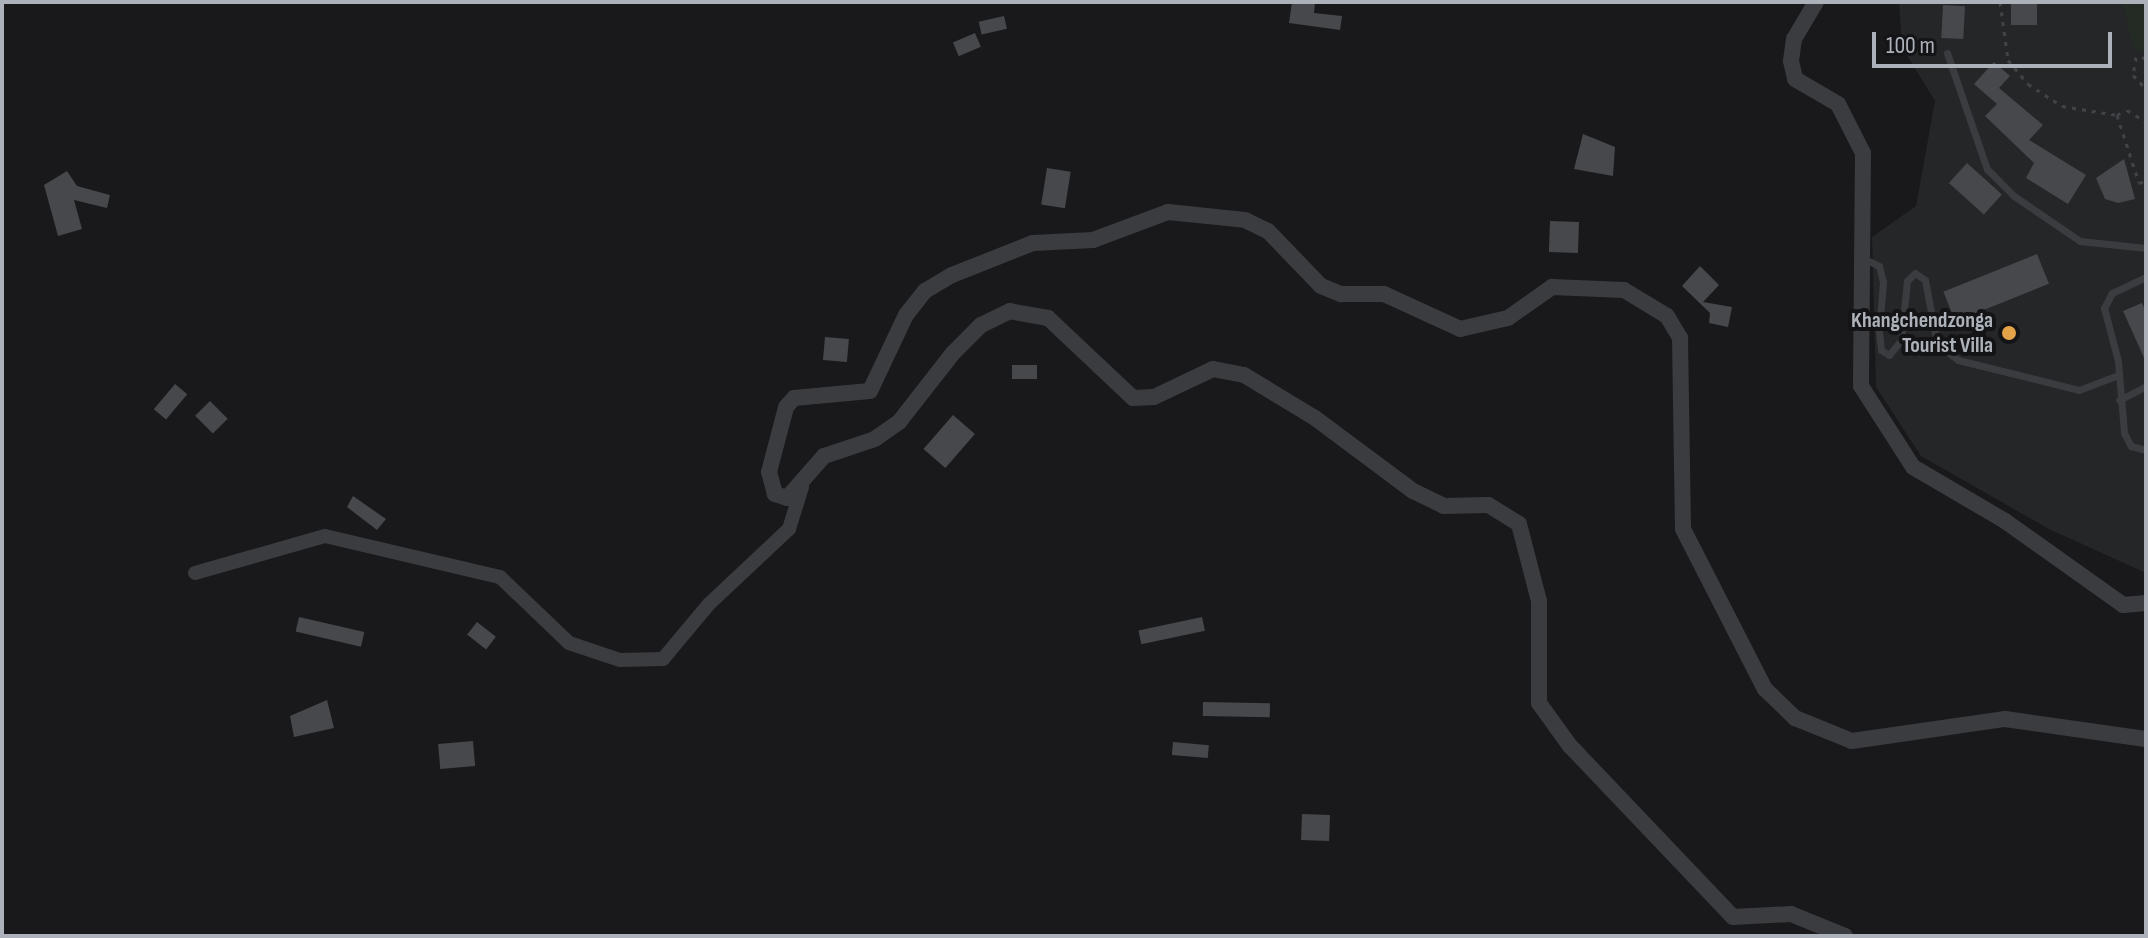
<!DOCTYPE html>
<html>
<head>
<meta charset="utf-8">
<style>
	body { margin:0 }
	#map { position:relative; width:2148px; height:938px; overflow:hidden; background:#19191b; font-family:"Sofia Sans Condensed",sans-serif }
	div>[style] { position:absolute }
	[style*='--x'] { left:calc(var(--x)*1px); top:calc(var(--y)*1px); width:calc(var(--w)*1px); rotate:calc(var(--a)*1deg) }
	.built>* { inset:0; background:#252628 }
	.green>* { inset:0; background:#232b24 }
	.building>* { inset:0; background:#46484b; transform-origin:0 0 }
	.path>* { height:3px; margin-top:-1.5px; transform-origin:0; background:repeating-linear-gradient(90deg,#414347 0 4px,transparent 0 10px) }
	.service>* { height:7px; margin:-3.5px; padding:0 3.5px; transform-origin:3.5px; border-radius:3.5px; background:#3b3c40 }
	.minor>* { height:14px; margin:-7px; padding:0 7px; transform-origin:7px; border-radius:7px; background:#3b3c40 }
	.tertiary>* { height:16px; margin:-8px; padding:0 8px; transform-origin:8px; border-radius:8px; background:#3b3c40 }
	.dots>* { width:22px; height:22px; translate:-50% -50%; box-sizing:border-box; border:4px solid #141416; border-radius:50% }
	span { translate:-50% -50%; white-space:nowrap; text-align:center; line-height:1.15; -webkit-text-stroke:8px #141416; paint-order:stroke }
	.poi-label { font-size:22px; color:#adb2ba; font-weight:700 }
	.right { translate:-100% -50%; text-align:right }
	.frame { position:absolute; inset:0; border:4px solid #adb2ba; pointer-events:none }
	.scale { position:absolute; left:1872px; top:32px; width:240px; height:36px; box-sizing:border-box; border:4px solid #adb2ba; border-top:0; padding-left:10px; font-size:24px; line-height:28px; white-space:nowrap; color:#adb2ba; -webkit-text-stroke:6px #141416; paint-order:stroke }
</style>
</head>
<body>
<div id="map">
	<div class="built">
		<div style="clip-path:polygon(1899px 2px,2146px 2px,2146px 573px,2049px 529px,1921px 456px,1876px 387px,1872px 237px,1916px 206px,1935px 101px,1902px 47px)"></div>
	</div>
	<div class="green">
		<div style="clip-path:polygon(2123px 2px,2146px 2px,2146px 53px,2132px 46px)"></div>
	</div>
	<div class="building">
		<div style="clip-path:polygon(1292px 2px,1315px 3px,1314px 13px,1342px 16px,1340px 30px,1289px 23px)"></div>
		<div style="left:2011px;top:2px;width:26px;height:23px"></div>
		<div style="left:1943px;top:5px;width:22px;height:33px;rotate:3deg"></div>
		<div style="left:1004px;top:16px;width:13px;height:26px;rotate:77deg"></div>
		<div style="left:975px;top:33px;width:15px;height:24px;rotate:67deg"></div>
		<div style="clip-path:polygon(1994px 62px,2010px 76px,1999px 88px,2043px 125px,2029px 140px,2086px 175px,2068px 204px,2026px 178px,2034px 163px,1985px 116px,1997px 104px,1974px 84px)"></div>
		<div style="clip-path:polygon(1583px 134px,1615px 147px,1613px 176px,1574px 169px)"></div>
		<div style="clip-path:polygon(2124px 159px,2135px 199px,2118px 203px,2105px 199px,2096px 178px)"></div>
		<div style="left:1967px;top:163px;width:47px;height:27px;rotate:42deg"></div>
		<div style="left:1047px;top:168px;width:24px;height:37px;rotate:9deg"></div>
		<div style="clip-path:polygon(67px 171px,77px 186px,110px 195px,107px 208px,74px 200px,82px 229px,58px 236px,44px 185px)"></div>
		<div style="left:1550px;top:221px;width:29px;height:31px;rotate:2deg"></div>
		<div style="left:2037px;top:254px;width:32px;height:101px;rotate:68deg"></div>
		<div style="clip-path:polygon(1700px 266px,1719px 285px,1703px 302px,1732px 307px,1728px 327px,1709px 323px,1710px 313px,1682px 286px)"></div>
		<div style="clip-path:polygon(2142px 303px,2146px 312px,2146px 362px,2123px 311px)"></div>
		<div style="left:825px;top:337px;width:24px;height:23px;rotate:5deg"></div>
		<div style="left:1012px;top:365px;width:25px;height:14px"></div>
		<div style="left:175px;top:384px;width:16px;height:33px;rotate:40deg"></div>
		<div style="left:210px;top:401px;width:25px;height:21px;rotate:45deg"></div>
		<div style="left:953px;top:415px;width:29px;height:45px;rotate:41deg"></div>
		<div style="clip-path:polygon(353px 496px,386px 519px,377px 530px,347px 507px)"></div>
		<div style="left:299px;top:617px;width:67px;height:15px;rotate:13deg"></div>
		<div style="left:1202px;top:617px;width:14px;height:65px;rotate:78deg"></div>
		<div style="left:477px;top:622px;width:24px;height:16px;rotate:38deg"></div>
		<div style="clip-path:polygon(327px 700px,334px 728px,294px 737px,290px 716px)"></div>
		<div style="left:1203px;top:702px;width:67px;height:14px;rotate:1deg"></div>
		<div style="left:473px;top:741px;width:25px;height:35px;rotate:85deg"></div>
		<div style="left:1173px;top:742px;width:36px;height:13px;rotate:5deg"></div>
		<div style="left:1302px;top:814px;width:28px;height:26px;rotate:2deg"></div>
	</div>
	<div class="path">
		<div style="--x:2000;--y:2;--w:59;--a:82.1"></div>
		<div style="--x:2008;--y:60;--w:31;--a:50"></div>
		<div style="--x:2028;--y:84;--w:40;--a:32.9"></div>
		<div style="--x:2062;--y:106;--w:56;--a:9.3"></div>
		<div style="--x:2117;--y:115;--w:11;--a:-27"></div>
		<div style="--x:2127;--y:110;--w:22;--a:32"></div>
		<div style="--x:2146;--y:58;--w:10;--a:-174"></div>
		<div style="--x:2136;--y:57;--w:18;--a:99"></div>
		<div style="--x:2133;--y:75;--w:19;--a:47"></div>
		<div style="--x:2117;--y:115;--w:71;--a:72.1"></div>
		<div style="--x:2139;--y:183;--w:7;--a:-16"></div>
	</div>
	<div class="service">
		<div style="--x:1947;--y:53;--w:123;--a:71"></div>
		<div style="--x:1987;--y:169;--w:38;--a:45"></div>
		<div style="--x:2014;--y:196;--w:80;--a:34.3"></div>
		<div style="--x:2080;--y:241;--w:66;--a:6.1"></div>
		<div style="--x:1862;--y:258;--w:19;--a:25"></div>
		<div style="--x:1879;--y:266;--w:16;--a:76"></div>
		<div style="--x:1883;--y:282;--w:49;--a:94.7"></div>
		<div style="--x:1879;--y:331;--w:19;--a:84"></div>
		<div style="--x:1881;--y:350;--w:9;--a:32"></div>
		<div style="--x:1889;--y:355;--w:19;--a:-51"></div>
		<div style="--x:1901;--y:340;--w:59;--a:-84.2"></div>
		<div style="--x:1907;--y:281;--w:11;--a:-45"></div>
		<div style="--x:1915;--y:273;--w:12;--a:35"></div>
		<div style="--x:1925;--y:280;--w:65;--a:79.4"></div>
		<div style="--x:1937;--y:344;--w:26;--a:37"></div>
		<div style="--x:1958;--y:360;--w:125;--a:13.9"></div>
		<div style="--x:2079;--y:390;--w:42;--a:-21"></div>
		<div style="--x:2146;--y:277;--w:38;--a:155"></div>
		<div style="--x:2112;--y:293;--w:17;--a:118"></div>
		<div style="--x:2104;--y:308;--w:55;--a:75.2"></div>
		<div style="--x:2118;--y:361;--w:72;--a:85.2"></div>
		<div style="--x:2124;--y:433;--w:15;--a:62"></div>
		<div style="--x:2131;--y:446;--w:16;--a:15"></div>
		<div style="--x:2119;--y:400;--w:30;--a:-27"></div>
	</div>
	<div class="minor">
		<div style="--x:195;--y:573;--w:135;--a:-15.9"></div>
		<div style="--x:325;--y:536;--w:180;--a:13.2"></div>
		<div style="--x:500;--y:577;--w:95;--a:43.7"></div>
		<div style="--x:569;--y:643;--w:54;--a:18.4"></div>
		<div style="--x:620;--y:660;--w:43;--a:-1.3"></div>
		<div style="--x:663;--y:659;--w:72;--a:-50.1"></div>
		<div style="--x:709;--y:604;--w:110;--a:-43.2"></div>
		<div style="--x:789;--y:529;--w:44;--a:-72.8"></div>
	</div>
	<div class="tertiary">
		<div style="--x:1816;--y:2;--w:43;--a:120.7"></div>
		<div style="--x:1794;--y:39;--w:22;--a:98"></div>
		<div style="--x:1791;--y:61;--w:18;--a:77"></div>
		<div style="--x:1795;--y:79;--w:50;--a:30.2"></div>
		<div style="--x:1838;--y:104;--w:55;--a:63"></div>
		<div style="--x:1863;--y:153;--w:233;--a:90.5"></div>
		<div style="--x:1861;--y:386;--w:96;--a:57.3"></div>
		<div style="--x:1913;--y:467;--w:107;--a:30.4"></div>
		<div style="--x:2005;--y:521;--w:145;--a:35.4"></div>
		<div style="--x:2123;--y:605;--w:23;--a:-5"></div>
		<div style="--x:1845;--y:936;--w:58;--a:-157.8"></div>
		<div style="--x:1791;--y:914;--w:58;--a:177"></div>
		<div style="--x:1733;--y:917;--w:236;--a:-133.6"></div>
		<div style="--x:1570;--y:746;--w:53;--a:-125.8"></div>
		<div style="--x:1539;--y:703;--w:102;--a:-90"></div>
		<div style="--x:1539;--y:601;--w:80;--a:-104.6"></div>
		<div style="--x:1519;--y:524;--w:36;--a:-148"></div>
		<div style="--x:1488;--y:505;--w:44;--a:178.7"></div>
		<div style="--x:1444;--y:506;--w:34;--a:-154"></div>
		<div style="--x:1413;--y:491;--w:122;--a:-143.3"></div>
		<div style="--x:1315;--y:418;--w:83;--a:-148.8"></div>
		<div style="--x:1244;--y:375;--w:32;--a:-169"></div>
		<div style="--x:1213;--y:369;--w:65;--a:154.6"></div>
		<div style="--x:1154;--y:397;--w:21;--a:177"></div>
		<div style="--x:1133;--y:398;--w:117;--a:-136.7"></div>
		<div style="--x:1048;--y:318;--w:39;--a:-170"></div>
		<div style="--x:1010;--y:311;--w:32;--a:154"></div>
		<div style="--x:981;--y:325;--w:40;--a:135"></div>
		<div style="--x:953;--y:353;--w:88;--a:128"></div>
		<div style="--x:899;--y:422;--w:29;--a:145"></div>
		<div style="--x:875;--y:439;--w:54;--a:161.6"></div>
		<div style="--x:824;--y:456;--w:56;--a:131.4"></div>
		<div style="--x:787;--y:498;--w:13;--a:-162"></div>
		<div style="--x:775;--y:494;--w:23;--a:-105"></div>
		<div style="--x:769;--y:472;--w:67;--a:-75.3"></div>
		<div style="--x:786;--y:407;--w:12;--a:-48"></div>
		<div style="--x:794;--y:398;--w:76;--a:-5.3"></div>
		<div style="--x:870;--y:391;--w:84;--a:-64.7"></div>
		<div style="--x:906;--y:315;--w:31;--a:-52"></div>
		<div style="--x:925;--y:291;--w:31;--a:-31"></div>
		<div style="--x:952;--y:275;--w:87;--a:-21.6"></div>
		<div style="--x:1033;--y:243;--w:60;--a:-2.9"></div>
		<div style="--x:1093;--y:240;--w:80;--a:-20.5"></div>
		<div style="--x:1168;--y:212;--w:77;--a:5.9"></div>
		<div style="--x:1245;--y:220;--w:25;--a:26"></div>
		<div style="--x:1268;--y:231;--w:76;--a:46.1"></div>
		<div style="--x:1321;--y:286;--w:22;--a:22"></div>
		<div style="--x:1341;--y:294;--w:43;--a:0"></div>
		<div style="--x:1384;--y:294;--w:84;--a:24.7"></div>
		<div style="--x:1460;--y:329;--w:49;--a:-12.9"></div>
		<div style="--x:1508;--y:318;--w:54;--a:-35.2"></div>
		<div style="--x:1552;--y:287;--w:72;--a:2.4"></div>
		<div style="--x:1624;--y:290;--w:50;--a:31.2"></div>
		<div style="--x:1667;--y:316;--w:26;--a:59"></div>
		<div style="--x:1680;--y:338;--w:191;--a:89.1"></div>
		<div style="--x:1683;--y:529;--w:180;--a:62.9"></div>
		<div style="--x:1765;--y:689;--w:42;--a:44"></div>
		<div style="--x:1795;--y:718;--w:61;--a:22"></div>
		<div style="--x:1852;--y:741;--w:155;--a:-8.2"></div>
		<div style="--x:2005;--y:719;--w:142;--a:8.1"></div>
	</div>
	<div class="dots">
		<div style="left:2009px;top:333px;background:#e4a348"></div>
	</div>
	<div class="poi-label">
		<span class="right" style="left:1993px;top:333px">Khangchendzonga<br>Tourist Villa</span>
	</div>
	<div class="frame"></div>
	<div class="scale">100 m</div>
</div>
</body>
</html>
